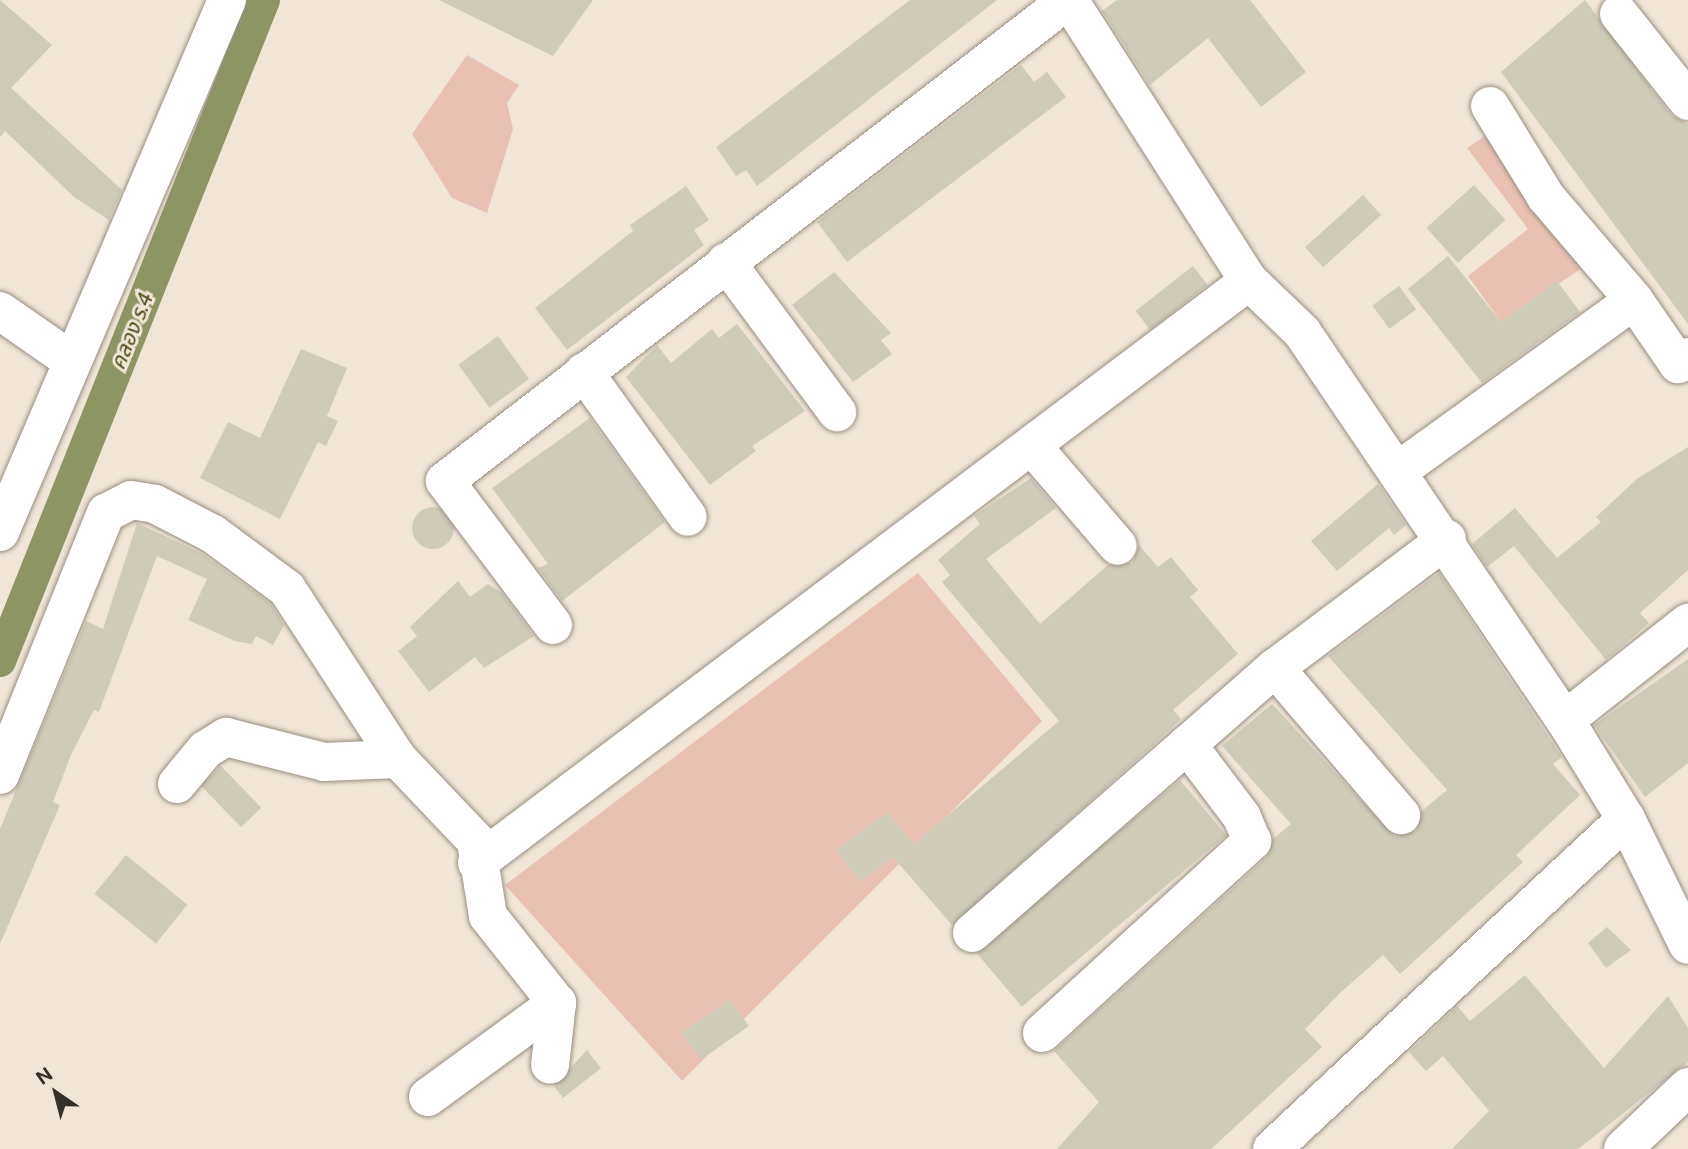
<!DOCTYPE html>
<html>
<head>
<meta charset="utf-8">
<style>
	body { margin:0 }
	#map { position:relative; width:1688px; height:1149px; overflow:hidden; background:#f0e5d6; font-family:"Public Sans","Noto Sans Thai",sans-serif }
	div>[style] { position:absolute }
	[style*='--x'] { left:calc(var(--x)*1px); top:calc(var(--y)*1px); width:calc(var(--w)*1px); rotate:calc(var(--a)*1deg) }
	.green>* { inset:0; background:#e9c1b3 }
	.canal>* { height:32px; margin:-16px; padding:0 16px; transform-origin:16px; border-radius:16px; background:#8d9562 }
	.building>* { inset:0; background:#cfcbb9; transform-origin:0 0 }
	.round { border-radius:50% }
	.roads { filter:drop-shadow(0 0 2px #988e80) drop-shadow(0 0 2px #988e80) }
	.minor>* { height:38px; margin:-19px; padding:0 19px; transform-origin:19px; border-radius:19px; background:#fff }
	span { translate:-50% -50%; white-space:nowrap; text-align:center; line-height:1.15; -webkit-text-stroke:6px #f0e5d6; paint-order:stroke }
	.water-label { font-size:21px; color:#485014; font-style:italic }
	.north { position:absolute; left:21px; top:1058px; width:70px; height:70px; -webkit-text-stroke:5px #f0e5d6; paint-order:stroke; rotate:325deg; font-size:19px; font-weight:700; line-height:28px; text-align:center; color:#34302a }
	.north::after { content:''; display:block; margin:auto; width:24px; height:32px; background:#34302a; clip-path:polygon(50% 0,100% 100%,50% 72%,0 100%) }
</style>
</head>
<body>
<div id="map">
	<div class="green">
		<div style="clip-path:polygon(467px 55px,519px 85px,507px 103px,513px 129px,487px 213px,452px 198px,412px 134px)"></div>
		<div style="clip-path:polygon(1485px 136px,1582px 268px,1501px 322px,1468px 276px,1528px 229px,1467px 148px)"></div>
		<div style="clip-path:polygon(918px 573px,1042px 721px,682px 1081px,505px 885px)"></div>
	</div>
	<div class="canal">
		<div style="--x:0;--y:661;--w:712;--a:-68.23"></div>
	</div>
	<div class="building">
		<div style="clip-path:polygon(0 0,52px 45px,11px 88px,122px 190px,109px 220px,74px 197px,5px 131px,0 137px)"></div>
		<div style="clip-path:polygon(439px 0,593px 0,553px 56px)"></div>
		<div style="clip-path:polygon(910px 0,997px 0,757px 186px,746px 170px,736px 176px,716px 147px)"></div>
		<div style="clip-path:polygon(1117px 0,1250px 0,1306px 72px,1261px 107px,1208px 38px,1150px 85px,1102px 11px)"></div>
		<div style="clip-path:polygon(1585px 0,1671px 115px,1688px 124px,1688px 324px,1501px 72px)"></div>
		<div style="clip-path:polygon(1021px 65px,1034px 82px,1047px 72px,1066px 97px,847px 262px,817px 222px)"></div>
		<div style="left:1474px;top:185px;width:47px;height:64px;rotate:48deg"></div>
		<div style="clip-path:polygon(686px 186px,709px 220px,694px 230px,704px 245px,567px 350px,535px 308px,633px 231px,630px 225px)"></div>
		<div style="left:1363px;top:195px;width:27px;height:78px;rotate:48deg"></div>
		<div style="clip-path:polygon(1448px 256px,1501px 322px,1557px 281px,1580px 312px,1482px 383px,1408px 289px)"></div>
		<div style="left:1193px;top:266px;width:24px;height:73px;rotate:52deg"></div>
		<div style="clip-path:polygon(834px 272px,891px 333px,881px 340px,892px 354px,853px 382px,792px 305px)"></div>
		<div style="left:1399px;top:286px;width:29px;height:33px;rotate:54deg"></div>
		<div style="clip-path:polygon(737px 324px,805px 411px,752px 446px,756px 451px,710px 485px,626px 377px,657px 345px,671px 363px,712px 329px,719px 338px)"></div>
		<div style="left:498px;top:336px;width:53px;height:49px;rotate:54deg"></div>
		<div style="clip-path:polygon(301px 349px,347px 368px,327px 416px,338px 421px,326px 446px,318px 442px,280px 519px,200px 478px,228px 422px,260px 438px)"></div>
		<div style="clip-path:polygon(590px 418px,665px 522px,562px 601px,538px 568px,548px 564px,492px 488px)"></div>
		<div style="clip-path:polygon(1688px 447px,1688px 570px,1640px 613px,1649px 623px,1606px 660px,1514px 546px,1487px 567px,1472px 544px,1515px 508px,1557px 558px,1601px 522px,1596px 517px,1637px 479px)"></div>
		<div style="clip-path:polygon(1031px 478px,1056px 508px,986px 559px,1040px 624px,1108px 565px,1132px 563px,1139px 545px,1158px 567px,1171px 557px,1198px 590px,1190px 597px,1238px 654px,1173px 710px,1181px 719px,1152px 746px,952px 925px,893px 857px,860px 882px,836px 850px,887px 812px,914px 844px,1059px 721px,942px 582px,950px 575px,938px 560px,980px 524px,974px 516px)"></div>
		<div style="clip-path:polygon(1378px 484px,1406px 525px,1394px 535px,1389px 528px,1337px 571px,1311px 541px)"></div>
		<div class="round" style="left:412px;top:507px;width:42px;height:42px"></div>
		<div style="clip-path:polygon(137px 523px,201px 553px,271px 604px,284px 625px,273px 645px,256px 636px,252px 644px,235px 641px,188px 620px,207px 579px,157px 556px,99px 712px,94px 710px,71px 755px,53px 802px,60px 805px,0 944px,0 829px,86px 621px,103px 629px)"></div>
		<div style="clip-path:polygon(1439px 573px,1562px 757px,1553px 764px,1580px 795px,1516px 855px,1523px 862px,1400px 974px,1383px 955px,1340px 993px,1305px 1029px,1322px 1047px,1211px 1149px,1057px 1149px,1099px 1102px,1054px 1051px,1267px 857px,1273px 839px,1291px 824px,1222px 746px,1272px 704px,1394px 836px,1416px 831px,1422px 811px,1447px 790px,1328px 656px)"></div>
		<div style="clip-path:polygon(458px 581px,470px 597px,488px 584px,502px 593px,534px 636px,484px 668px,475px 657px,429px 692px,398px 651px,417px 636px,410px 627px)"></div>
		<div style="clip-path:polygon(1688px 659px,1688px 763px,1645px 797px,1594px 725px)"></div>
		<div style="left:221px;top:766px;width:58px;height:28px;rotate:46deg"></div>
		<div style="left:1180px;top:780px;width:72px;height:267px;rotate:50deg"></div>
		<div style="left:126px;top:855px;width:79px;height:50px;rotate:39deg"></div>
		<div style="clip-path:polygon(1607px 927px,1631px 950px,1606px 968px,1588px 943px)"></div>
		<div style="clip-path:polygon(1525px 975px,1604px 1068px,1668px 996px,1688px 1028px,1688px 1062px,1578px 1149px,1452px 1149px,1489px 1111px,1443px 1056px,1426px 1071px,1409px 1052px,1457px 1006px,1470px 1021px)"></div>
		<div style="left:730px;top:999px;width:33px;height:59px;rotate:55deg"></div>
		<div style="clip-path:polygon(587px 1050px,601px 1068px,563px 1098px,554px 1086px)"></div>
	</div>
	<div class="roads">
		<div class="minor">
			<div style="--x:1069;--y:0;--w:334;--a:57.4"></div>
			<div style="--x:1249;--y:281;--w:74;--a:43.9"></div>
			<div style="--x:1302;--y:332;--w:469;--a:55.9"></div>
			<div style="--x:1565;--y:720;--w:116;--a:58.4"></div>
			<div style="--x:1626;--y:819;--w:140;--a:63.8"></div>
			<div style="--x:1619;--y:14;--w:111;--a:51.6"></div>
			<div style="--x:1490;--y:106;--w:107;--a:58.4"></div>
			<div style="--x:1546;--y:197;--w:135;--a:49.5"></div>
			<div style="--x:726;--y:262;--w:187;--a:53.5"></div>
			<div style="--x:0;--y:311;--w:88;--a:34.8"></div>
			<div style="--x:584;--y:372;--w:178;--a:54.4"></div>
			<div style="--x:1033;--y:447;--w:130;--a:49.4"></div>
			<div style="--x:1398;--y:471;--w:291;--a:-35.9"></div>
			<div style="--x:1634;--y:300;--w:78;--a:55.5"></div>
			<div style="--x:1678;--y:364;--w:12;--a:-35"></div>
			<div style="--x:0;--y:532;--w:578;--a:-66.89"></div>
			<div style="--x:553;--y:625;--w:180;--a:-126.9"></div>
			<div style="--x:445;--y:481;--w:787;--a:-37.67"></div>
			<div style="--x:1275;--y:668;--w:194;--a:49.4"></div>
			<div style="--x:1565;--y:720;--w:157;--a:-38.3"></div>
			<div style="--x:0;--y:775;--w:283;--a:-68"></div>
			<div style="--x:106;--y:513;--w:28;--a:-27"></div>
			<div style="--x:131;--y:500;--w:24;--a:9"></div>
			<div style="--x:155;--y:504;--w:65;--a:27.3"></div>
			<div style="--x:213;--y:534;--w:92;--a:36.6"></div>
			<div style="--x:287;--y:589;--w:203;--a:56.9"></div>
			<div style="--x:398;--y:759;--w:113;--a:46.4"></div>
			<div style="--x:476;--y:841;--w:76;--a:80.9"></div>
			<div style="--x:488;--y:916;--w:111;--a:51.6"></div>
			<div style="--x:557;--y:1003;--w:62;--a:96.4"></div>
			<div style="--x:177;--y:784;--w:44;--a:-50.5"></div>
			<div style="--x:205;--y:750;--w:25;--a:-32"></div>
			<div style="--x:226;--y:737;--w:101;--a:14.3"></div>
			<div style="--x:324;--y:762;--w:74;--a:-2.3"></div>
			<div style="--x:477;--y:863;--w:967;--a:-37.01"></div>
			<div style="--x:972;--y:933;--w:403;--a:-41.2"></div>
			<div style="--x:1275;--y:668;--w:215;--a:-36.9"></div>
			<div style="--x:1042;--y:1033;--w:285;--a:-42.4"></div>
			<div style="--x:1252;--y:841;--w:26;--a:-113"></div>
			<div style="--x:1242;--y:817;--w:91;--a:-127"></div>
			<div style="--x:428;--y:1097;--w:160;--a:-36.1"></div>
			<div style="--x:1272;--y:1149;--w:484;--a:-43"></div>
			<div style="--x:1623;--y:1149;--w:90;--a:-43.6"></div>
		</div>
	</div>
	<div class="water-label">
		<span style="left:132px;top:331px;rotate:-68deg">คลอง ร.4</span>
	</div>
	<div class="north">N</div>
</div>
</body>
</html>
